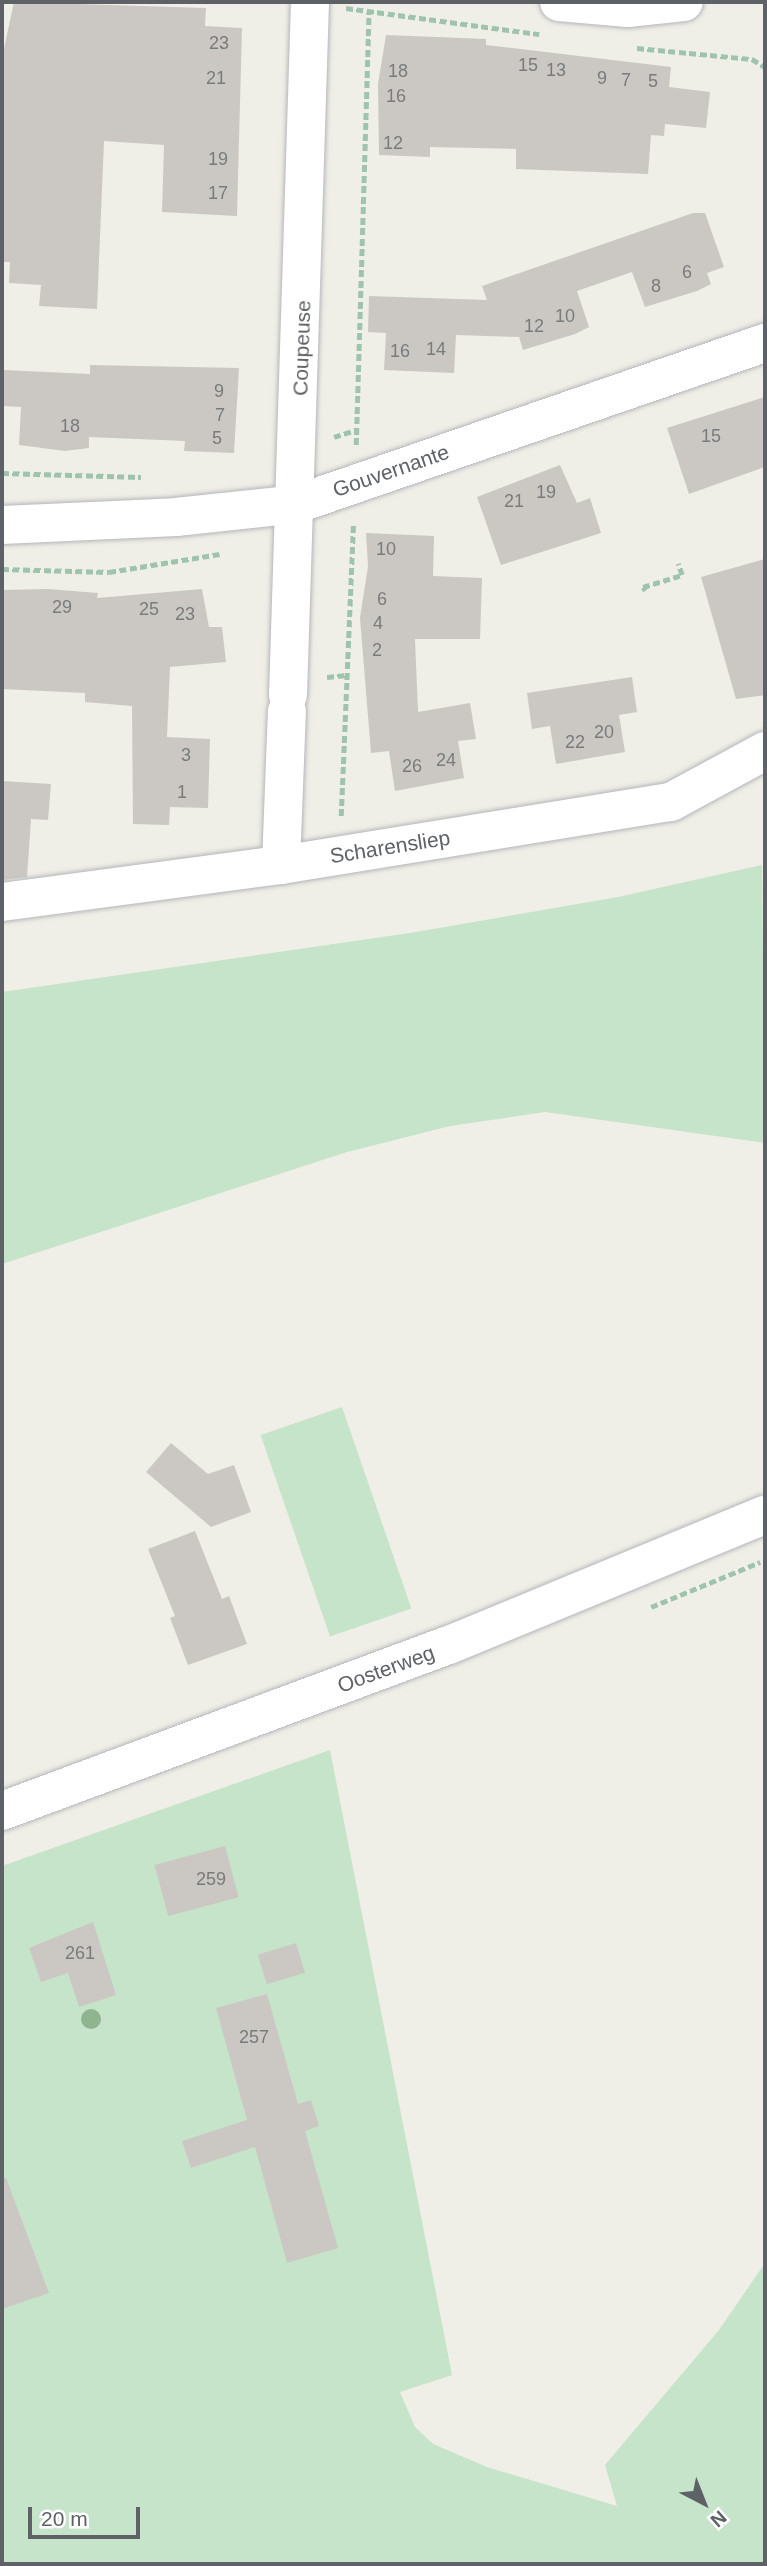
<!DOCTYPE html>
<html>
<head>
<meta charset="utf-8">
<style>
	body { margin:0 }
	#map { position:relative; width:767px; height:2566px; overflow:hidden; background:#efeee7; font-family:Helvetica,sans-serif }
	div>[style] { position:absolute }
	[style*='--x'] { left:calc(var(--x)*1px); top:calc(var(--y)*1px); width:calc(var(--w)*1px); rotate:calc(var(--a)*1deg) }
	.green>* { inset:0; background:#c6e4c9; transform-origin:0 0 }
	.building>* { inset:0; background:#cbc8c3; transform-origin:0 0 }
	.path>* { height:4.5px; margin-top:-2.25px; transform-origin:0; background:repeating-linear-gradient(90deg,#9fc4ad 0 7px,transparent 0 10.5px) }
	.roads { filter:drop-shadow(0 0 2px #b4b6ba) drop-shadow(0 0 2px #b4b6ba) }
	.street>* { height:38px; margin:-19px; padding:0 19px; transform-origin:19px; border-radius:19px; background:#fff }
	.secondary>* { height:38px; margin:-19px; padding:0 19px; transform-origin:19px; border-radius:19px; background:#fff }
	.trees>* { width:20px; height:20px; margin:-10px; border-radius:50%; background:#8eb490 }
	span { translate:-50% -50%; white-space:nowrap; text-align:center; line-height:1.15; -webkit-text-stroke:6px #fff; paint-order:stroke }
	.number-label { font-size:18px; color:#797b7c }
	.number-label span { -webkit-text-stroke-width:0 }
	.street-label { font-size:21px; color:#5e6165 }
	.frame { position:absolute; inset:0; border:4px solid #5e6165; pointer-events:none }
	.north { position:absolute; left:669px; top:2468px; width:70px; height:70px; -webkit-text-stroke:5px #fff; paint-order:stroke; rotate:138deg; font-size:19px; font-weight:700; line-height:28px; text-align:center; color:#5e6165 }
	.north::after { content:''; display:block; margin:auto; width:24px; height:32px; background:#5e6165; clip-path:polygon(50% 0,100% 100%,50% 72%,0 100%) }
	.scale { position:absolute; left:28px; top:2507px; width:112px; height:32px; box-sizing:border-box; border:4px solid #5e6165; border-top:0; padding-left:9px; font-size:21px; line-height:24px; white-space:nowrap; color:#5e6165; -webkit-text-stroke:5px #fff; paint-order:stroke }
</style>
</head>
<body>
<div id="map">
	<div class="green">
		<div style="clip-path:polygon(762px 865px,765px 1143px,545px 1112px,450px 1126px,347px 1152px,2px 1264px,2px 992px,410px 933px,618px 897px)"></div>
		<div style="left:342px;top:1407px;width:213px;height:86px;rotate:71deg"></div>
		<div style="clip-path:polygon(330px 1750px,452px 2375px,400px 2392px,415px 2427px,433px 2444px,487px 2467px,617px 2506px,605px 2465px,719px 2330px,765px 2263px,765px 2564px,2px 2564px,2px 1866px)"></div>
	</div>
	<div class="building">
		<div style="clip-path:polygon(14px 2px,206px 8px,205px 26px,242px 28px,237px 216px,162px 212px,164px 145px,104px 141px,97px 309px,39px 306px,41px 285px,9px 283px,10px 262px,2px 262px,2px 58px)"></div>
		<div style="clip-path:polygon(386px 35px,486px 39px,486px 45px,671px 67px,669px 87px,710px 92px,706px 128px,665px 124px,664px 136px,651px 135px,648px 174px,516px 169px,516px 149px,430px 147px,430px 157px,379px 155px,378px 84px)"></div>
		<div style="clip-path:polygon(693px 213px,705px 213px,724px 267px,707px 273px,711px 284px,697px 291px,645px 307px,632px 272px,577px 291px,589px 327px,575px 334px,523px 350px,519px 337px,456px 335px,454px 373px,384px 370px,386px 333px,368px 332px,369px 296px,487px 300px,482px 286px)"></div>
		<div style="clip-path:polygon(90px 365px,239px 368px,234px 453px,184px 451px,185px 441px,89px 437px,89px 448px,65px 451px,19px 445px,21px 407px,2px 406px,4px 370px,90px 374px)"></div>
		<div style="clip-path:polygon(765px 397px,765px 467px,689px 494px,667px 428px)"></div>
		<div style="clip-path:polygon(560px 465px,577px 503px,590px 498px,601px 533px,501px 565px,477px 497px)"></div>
		<div style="clip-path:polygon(366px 533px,434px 536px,433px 576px,482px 578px,480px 639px,415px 639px,418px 712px,470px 703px,476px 739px,458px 741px,464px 778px,395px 791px,389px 751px,371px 753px,360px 618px,368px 566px)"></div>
		<div style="clip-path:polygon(765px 559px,765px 695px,736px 699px,701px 577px)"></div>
		<div style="clip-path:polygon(48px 589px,98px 593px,97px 598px,202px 589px,209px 627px,222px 627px,226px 662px,170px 667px,167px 737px,210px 739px,208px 808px,170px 807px,169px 825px,133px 824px,132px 706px,85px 702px,85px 693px,2px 689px,2px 590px)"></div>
		<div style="clip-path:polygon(632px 677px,637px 712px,619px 715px,625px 752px,556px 764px,550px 726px,532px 729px,527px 693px)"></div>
		<div style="clip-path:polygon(2px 781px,51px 784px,48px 820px,31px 819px,27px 877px,2px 880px)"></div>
		<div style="clip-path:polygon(171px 1443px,208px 1474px,234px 1465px,251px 1512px,211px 1527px,146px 1472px)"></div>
		<div style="clip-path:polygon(195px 1531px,222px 1599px,229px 1596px,247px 1644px,188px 1665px,170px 1618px,175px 1616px,148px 1549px)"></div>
		<div style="left:225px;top:1846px;width:53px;height:73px;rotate:75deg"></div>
		<div style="clip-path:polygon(93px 1922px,116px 1995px,79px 2007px,68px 1973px,41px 1982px,29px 1948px)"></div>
		<div style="left:296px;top:1943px;width:31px;height:40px;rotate:73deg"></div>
		<div style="clip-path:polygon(267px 1994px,298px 2104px,311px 2100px,319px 2126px,305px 2131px,338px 2248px,287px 2263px,255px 2147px,191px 2168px,182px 2141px,247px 2120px,216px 2008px)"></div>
		<div style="clip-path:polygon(6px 2178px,49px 2293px,2px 2309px,2px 2179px)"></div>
	</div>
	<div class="path">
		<div style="--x:346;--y:8;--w:195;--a:7.7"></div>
		<div style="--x:637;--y:48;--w:116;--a:5.5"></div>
		<div style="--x:752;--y:59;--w:15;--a:32"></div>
		<div style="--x:334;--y:437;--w:23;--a:-18"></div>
		<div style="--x:356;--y:445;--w:434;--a:-88.3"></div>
		<div style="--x:2;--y:473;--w:139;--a:1.6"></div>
		<div style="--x:2;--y:569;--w:107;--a:1.6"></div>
		<div style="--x:109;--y:572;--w:112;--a:-9.2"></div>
		<div style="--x:645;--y:591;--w:4;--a:-117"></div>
		<div style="--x:643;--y:587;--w:41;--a:-17.1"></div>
		<div style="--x:682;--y:575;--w:12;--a:-110"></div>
		<div style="--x:327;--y:677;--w:20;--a:-6"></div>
		<div style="--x:341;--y:816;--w:292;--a:-87.6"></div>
		<div style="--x:651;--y:1607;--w:118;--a:-22.4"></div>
	</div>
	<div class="roads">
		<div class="street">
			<div style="--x:559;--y:2;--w:69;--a:5"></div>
			<div style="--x:628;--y:8;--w:56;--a:-6.1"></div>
			<div style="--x:2;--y:525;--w:174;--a:-2.6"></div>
			<div style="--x:176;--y:517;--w:122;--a:-6.1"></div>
			<div style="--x:297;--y:504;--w:495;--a:-19"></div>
			<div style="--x:288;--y:695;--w:693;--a:-88.18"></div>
			<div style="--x:281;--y:865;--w:154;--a:-87.8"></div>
			<div style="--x:2;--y:902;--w:281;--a:-7.6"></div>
			<div style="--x:281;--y:865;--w:395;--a:-9.2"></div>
			<div style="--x:671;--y:802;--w:107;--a:-28.5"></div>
		</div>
		<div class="secondary">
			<div style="--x:2;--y:1811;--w:477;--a:-20.4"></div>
			<div style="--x:449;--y:1645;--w:342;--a:-22.4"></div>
		</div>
	</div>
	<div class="trees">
		<div style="left:91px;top:2019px"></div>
	</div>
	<div class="number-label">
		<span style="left:219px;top:43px">23</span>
		<span style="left:528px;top:65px">15</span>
		<span style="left:556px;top:70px">13</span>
		<span style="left:398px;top:71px">18</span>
		<span style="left:216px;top:78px">21</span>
		<span style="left:602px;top:78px">9</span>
		<span style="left:626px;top:80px">7</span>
		<span style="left:653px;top:81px">5</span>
		<span style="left:396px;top:96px">16</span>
		<span style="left:393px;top:143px">12</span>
		<span style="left:218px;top:159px">19</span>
		<span style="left:218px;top:193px">17</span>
		<span style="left:687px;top:272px">6</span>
		<span style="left:656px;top:286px">8</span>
		<span style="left:565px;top:316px">10</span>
		<span style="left:534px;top:326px">12</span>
		<span style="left:436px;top:349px">14</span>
		<span style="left:400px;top:351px">16</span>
		<span style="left:219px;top:391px">9</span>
		<span style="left:220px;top:415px">7</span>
		<span style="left:70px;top:426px">18</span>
		<span style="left:711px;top:436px">15</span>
		<span style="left:217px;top:438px">5</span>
		<span style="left:546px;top:492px">19</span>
		<span style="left:514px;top:501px">21</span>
		<span style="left:386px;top:549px">10</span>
		<span style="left:382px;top:599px">6</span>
		<span style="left:62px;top:607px">29</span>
		<span style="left:149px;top:609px">25</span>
		<span style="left:185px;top:614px">23</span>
		<span style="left:378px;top:623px">4</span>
		<span style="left:377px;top:650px">2</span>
		<span style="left:604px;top:732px">20</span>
		<span style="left:575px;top:742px">22</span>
		<span style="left:186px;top:755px">3</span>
		<span style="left:446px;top:760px">24</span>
		<span style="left:412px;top:766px">26</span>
		<span style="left:182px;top:792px">1</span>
		<span style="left:211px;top:1879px">259</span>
		<span style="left:80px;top:1953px">261</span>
		<span style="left:254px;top:2037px">257</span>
	</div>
	<div class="street-label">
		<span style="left:302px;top:348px;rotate:-88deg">Coupeuse</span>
		<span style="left:391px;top:471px;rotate:-19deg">Gouvernante</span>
		<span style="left:390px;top:847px;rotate:-9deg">Scharensliep</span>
		<span style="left:386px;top:1669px;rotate:-20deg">Oosterweg</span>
	</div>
	<div class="frame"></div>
	<div class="north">N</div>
	<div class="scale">20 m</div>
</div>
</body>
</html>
